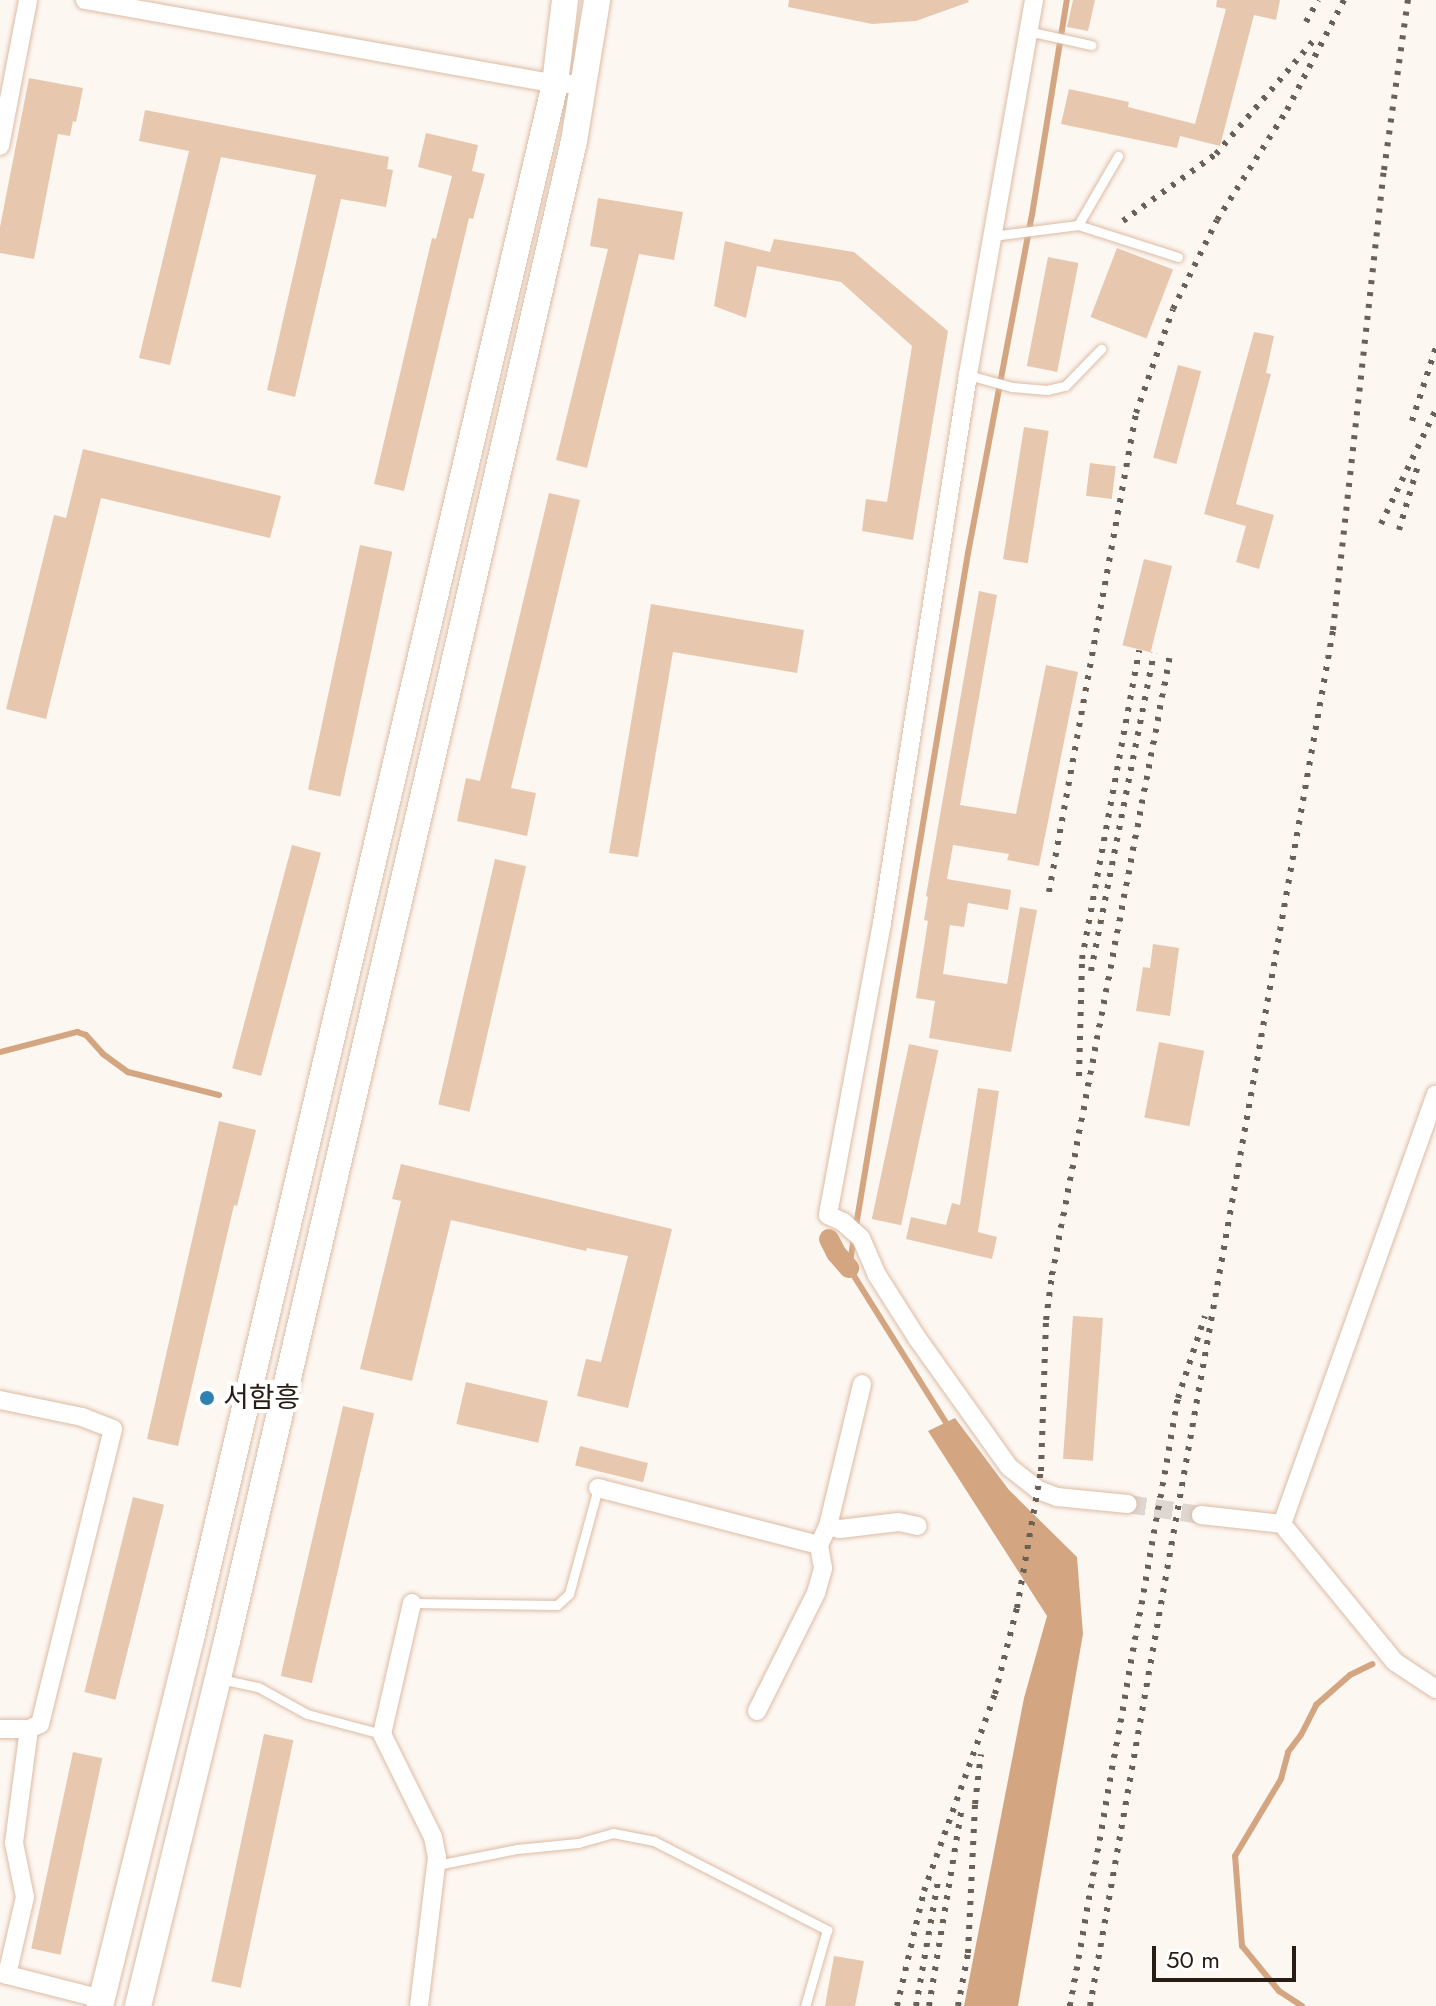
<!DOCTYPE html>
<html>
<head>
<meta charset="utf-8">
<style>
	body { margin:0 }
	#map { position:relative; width:1436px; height:2006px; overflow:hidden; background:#fdf7f2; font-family:Jost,"Noto Sans KR",sans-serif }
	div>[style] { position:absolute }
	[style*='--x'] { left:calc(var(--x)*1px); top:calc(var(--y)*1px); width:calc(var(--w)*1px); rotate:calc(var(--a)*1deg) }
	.water>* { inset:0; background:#d3a681 }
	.stream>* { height:6px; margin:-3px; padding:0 3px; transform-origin:3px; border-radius:3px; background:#d3a681 }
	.canal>* { height:20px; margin:-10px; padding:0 10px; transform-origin:10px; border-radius:10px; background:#d3a681 }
	.building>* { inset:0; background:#e7c8af; transform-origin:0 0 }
	.street-tunnel>* { height:18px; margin-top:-9px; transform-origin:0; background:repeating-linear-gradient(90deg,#ddd6d1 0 18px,transparent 0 27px) }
	.roads { filter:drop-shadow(0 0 2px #dcbca4) drop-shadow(0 0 2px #dcbca4) }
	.lane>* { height:9px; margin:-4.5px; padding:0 4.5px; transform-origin:4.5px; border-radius:4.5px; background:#fff }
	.street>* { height:18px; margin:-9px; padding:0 9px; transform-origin:9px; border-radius:9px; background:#fff }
	.secondary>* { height:26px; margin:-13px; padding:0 13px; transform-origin:13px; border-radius:13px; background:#fff }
	.rail>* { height:6px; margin-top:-3px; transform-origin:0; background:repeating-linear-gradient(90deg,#696058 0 4px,transparent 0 12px) }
	.dots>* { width:22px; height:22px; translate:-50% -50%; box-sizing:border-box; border:4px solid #fff; border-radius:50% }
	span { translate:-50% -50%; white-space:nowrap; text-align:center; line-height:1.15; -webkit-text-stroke:8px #fff; paint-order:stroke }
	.poi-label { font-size:28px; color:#281d14 }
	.left { translate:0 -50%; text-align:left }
	.scale { position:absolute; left:1152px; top:1946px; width:144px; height:36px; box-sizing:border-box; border:4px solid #281d14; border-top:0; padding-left:10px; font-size:24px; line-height:28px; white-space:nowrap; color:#281d14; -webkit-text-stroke:6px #fff; paint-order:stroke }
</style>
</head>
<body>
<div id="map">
	<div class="water">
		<div style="clip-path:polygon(955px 1418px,1009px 1490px,1077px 1557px,1083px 1634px,1018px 2006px,964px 2006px,1024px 1698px,1047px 1616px,928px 1431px)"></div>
	</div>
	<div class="stream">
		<div style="--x:0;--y:1052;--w:80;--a:-14.6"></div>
		<div style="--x:77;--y:1032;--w:9;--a:18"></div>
		<div style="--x:86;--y:1035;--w:25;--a:48"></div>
		<div style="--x:103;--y:1054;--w:31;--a:36"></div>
		<div style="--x:128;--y:1072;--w:94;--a:14.2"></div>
		<div style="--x:950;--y:1429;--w:190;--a:-122.1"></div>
		<div style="--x:849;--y:1268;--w:725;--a:-80.55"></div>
		<div style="--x:968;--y:553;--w:344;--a:-79.3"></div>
		<div style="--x:1032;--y:215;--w:218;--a:-80.8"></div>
		<div style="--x:1302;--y:2006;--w:27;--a:-147"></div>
		<div style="--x:1279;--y:1991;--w:58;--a:-129.4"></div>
		<div style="--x:1242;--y:1946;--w:90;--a:-94.4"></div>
		<div style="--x:1235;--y:1856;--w:90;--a:-59.1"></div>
		<div style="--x:1281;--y:1779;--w:28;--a:-75"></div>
		<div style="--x:1288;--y:1752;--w:21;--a:-53"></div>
		<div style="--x:1301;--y:1735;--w:34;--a:-63"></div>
		<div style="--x:1316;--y:1705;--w:45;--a:-41.4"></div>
		<div style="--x:1350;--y:1675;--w:25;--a:-26"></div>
	</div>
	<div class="canal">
		<div style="--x:829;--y:1239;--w:16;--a:63"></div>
		<div style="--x:836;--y:1253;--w:20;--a:49"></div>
	</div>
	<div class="building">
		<div style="clip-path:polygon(789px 0,968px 0,969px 2px,916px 21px,872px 24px,788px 7px)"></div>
		<div style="clip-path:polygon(1073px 0,1095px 0,1088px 31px,1067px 27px)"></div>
		<div style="clip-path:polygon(1217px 0,1280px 0,1276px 20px,1254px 15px,1220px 146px,1180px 136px,1177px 148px,1061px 124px,1069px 89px,1129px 102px,1128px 107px,1195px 124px,1226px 9px,1216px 7px)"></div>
		<div style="clip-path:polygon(29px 78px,83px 88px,76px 122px,73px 121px,70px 136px,58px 134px,34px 259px,0 253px,0 227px)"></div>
		<div style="clip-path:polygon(145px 110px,389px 157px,387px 169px,393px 170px,386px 207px,341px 199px,295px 397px,267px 390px,316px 175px,221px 157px,170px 365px,139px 358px,189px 151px,139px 141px)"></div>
		<div style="clip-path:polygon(426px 133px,478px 145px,472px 171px,485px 174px,473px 219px,469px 218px,404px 491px,374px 484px,432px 238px,436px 239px,452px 176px,418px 167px)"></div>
		<div style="clip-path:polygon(598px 198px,683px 212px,674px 260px,639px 254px,587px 468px,556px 460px,608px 249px,590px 246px)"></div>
		<div style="clip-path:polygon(774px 239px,854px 252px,948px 331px,913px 540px,862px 531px,866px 499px,887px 502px,912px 346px,841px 282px,757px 266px,746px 318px,714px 306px,725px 241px,770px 252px)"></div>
		<div style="left:1117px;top:248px;width:60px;height:74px;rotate:21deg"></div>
		<div style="left:1048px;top:257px;width:31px;height:111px;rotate:11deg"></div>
		<div style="clip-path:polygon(1254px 332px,1274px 336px,1266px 373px,1271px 374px,1236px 504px,1274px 515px,1259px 569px,1236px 562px,1246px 526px,1204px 514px)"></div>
		<div style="left:1178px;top:365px;width:24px;height:96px;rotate:15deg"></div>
		<div style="left:1024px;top:427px;width:25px;height:134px;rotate:9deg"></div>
		<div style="clip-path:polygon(83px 449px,281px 496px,270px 538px,101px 498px,46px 719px,6px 709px,54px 515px,66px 518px)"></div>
		<div style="left:1090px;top:463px;width:26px;height:33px;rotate:7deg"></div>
		<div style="clip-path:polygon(549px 493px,580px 500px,511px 788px,536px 793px,527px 836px,457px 821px,466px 778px,480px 781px)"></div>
		<div style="left:360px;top:545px;width:33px;height:250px;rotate:12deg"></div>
		<div style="left:1144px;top:559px;width:29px;height:89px;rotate:14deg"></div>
		<div style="clip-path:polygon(979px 591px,997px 595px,960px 805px,1016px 814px,1046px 665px,1078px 672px,1039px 866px,1007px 860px,1009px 854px,953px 845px,947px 879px,1011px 890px,1008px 910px,968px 903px,964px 927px,950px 925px,943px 974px,1007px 984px,1020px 907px,1037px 910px,1011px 1052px,929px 1038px,935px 1001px,916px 998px,928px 921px,924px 920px,928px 897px,926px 896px)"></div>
		<div style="clip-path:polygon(651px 604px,804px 630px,797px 673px,673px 652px,638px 857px,609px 853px)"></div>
		<div style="left:292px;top:845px;width:30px;height:231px;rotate:15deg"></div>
		<div style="left:495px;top:859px;width:32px;height:252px;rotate:13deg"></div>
		<div style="clip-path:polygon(1153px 944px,1179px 948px,1170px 1016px,1136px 1011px,1143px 967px,1150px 968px)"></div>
		<div style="left:1159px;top:1042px;width:46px;height:77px;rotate:11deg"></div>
		<div style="left:909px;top:1044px;width:30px;height:179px;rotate:12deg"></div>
		<div style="clip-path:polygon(978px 1088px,999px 1091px,978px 1232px,997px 1237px,992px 1259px,906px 1239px,911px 1217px,946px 1225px,952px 1203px,960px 1205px)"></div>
		<div style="clip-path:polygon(219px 1121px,256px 1130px,237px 1206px,234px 1205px,178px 1446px,147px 1439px)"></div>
		<div style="clip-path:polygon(401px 1164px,672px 1229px,628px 1408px,577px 1396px,586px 1359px,601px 1362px,628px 1256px,587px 1248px,586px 1251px,451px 1220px,412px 1381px,360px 1369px,401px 1201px,392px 1199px)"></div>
		<div style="left:1073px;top:1316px;width:30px;height:143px;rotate:4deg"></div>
		<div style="left:466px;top:1382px;width:84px;height:43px;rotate:13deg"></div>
		<div style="left:343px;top:1406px;width:32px;height:277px;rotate:13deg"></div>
		<div style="left:580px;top:1446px;width:70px;height:20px;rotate:14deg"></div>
		<div style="left:133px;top:1497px;width:32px;height:201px;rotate:14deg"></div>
		<div style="left:264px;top:1734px;width:30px;height:253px;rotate:12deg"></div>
		<div style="left:73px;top:1752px;width:30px;height:201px;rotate:12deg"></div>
		<div style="clip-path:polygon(834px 1956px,864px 1961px,855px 2006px,825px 2006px)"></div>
	</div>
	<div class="street-tunnel">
		<div style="--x:1128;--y:1504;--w:74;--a:8.6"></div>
	</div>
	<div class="roads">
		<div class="lane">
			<div style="--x:1028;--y:31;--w:65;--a:12.5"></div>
			<div style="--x:1078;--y:225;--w:80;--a:-59.9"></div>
			<div style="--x:992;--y:236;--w:87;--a:-7.3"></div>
			<div style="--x:1078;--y:225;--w:105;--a:17.7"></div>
			<div style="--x:968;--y:375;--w:46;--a:15.3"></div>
			<div style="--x:1012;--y:387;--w:35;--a:5"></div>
			<div style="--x:1047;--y:390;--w:18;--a:-13"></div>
			<div style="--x:1065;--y:386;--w:52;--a:-45.8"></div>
			<div style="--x:412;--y:1603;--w:145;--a:0.8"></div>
			<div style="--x:557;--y:1605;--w:16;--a:-43"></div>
			<div style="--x:569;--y:1594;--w:110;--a:-74.7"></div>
			<div style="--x:220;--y:1679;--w:39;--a:12"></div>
			<div style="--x:258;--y:1687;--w:56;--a:28.9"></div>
			<div style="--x:307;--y:1714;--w:78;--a:14.9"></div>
			<div style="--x:437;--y:1865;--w:82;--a:-11.3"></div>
			<div style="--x:517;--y:1849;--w:61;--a:-5.6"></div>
			<div style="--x:578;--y:1843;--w:36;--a:-16"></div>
			<div style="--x:613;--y:1833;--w:42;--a:11"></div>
			<div style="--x:654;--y:1841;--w:195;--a:27.2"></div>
			<div style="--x:827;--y:1930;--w:79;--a:106.1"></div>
		</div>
		<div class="street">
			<div style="--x:85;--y:0;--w:477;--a:10.1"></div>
			<div style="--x:555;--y:84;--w:29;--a:0"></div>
			<div style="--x:1034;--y:0;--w:381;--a:100"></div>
			<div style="--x:968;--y:375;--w:555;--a:98.92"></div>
			<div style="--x:882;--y:923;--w:297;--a:100.5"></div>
			<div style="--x:828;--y:1215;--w:17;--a:25"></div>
			<div style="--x:843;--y:1222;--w:24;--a:42"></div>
			<div style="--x:861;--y:1238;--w:40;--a:66.6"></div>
			<div style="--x:877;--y:1275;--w:75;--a:57.6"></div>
			<div style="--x:917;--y:1338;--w:158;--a:54.5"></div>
			<div style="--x:1009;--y:1467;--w:37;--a:38"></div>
			<div style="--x:1038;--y:1490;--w:20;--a:20"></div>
			<div style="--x:1057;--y:1497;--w:71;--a:5.6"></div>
			<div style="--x:0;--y:146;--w:149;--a:-79.1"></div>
			<div style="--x:0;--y:1400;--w:84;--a:11.7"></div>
			<div style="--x:82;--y:1417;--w:33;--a:21"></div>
			<div style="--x:113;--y:1429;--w:304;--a:103.9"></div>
			<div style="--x:40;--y:1724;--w:12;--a:156"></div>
			<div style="--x:29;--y:1729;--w:115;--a:97.5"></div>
			<div style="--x:14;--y:1843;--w:55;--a:78.5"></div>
			<div style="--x:25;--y:1897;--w:80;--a:103"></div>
			<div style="--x:598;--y:1488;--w:228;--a:14.5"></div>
			<div style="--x:1201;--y:1515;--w:81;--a:6.3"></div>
			<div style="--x:1282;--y:1524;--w:178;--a:50.7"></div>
			<div style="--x:1395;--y:1662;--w:49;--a:33.4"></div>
			<div style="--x:1282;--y:1524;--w:456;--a:-70.3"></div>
			<div style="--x:828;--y:1526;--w:12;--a:14"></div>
			<div style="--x:840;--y:1529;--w:59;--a:-6.8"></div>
			<div style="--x:899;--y:1522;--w:19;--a:12"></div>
			<div style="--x:412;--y:1603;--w:134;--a:102.9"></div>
			<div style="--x:382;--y:1734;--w:115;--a:63.7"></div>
			<div style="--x:433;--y:1837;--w:20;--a:79"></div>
			<div style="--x:437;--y:1857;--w:150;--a:96.9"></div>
			<div style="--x:757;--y:1711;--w:132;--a:-63.4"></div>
			<div style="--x:816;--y:1593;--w:26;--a:-74"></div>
			<div style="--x:823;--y:1568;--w:23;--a:-100"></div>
			<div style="--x:819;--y:1545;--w:21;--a:-65"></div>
			<div style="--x:828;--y:1526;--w:146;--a:-76.5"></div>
			<div style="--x:0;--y:1729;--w:29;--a:0"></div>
			<div style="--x:0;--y:1973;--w:105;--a:14.3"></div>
		</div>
		<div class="secondary">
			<div style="--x:100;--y:2006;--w:383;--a:-76.1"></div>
			<div style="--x:192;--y:1634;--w:1592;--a:-76.82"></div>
			<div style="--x:555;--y:84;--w:85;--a:-83.2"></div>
			<div style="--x:138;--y:2006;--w:376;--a:-76.3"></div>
			<div style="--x:227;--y:1641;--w:986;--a:-76.92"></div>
			<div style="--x:450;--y:681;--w:554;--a:-77.07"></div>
			<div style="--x:574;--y:141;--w:143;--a:-80.7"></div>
		</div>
	</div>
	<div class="rail">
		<div style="--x:1306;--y:22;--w:25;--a:-61"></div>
		<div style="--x:1123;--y:221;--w:115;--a:-35.8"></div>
		<div style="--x:1216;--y:154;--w:150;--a:-49.3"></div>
		<div style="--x:1412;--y:421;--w:78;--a:-72"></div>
		<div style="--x:1381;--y:524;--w:127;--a:-64.4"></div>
		<div style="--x:1399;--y:530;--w:71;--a:-73.6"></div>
		<div style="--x:1049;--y:892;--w:487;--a:-79.7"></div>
		<div style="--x:1136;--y:413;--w:110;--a:-70.4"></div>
		<div style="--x:1173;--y:309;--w:99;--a:-63.7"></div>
		<div style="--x:1217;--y:220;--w:130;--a:-57.5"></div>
		<div style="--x:1287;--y:110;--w:124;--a:-62.6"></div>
		<div style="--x:1091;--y:971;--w:324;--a:-78.8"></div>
		<div style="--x:1079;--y:1076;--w:117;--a:-88.5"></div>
		<div style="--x:1082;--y:959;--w:314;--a:-79.5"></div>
		<div style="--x:897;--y:2006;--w:118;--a:-76.8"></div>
		<div style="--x:924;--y:1891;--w:209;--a:-70.2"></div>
		<div style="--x:995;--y:1694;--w:89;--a:-75.7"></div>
		<div style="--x:1017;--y:1608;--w:139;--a:-80.1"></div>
		<div style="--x:1041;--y:1471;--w:151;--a:-88.1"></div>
		<div style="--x:1046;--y:1320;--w:45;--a:-82.4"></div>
		<div style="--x:1052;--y:1275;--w:630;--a:-79.21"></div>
		<div style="--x:916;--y:2006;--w:127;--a:-80"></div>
		<div style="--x:929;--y:2006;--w:203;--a:-80.6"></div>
		<div style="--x:958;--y:2006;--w:54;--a:-79.3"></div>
		<div style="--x:968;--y:1953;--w:149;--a:-87.3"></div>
		<div style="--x:975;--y:1804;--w:50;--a:-83.2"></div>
		<div style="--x:1070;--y:2006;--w:618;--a:-79.93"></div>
		<div style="--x:1178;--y:1398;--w:86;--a:-71.8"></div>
		<div style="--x:1090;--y:2006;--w:1397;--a:-79.98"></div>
		<div style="--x:1333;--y:630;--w:463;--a:-83.7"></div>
		<div style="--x:1384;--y:170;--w:172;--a:-82"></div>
	</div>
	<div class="dots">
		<div style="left:207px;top:1398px;background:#3080b2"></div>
	</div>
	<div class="poi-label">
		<span class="left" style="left:223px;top:1398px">서함흥</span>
	</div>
	<div class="scale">50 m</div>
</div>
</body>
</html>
